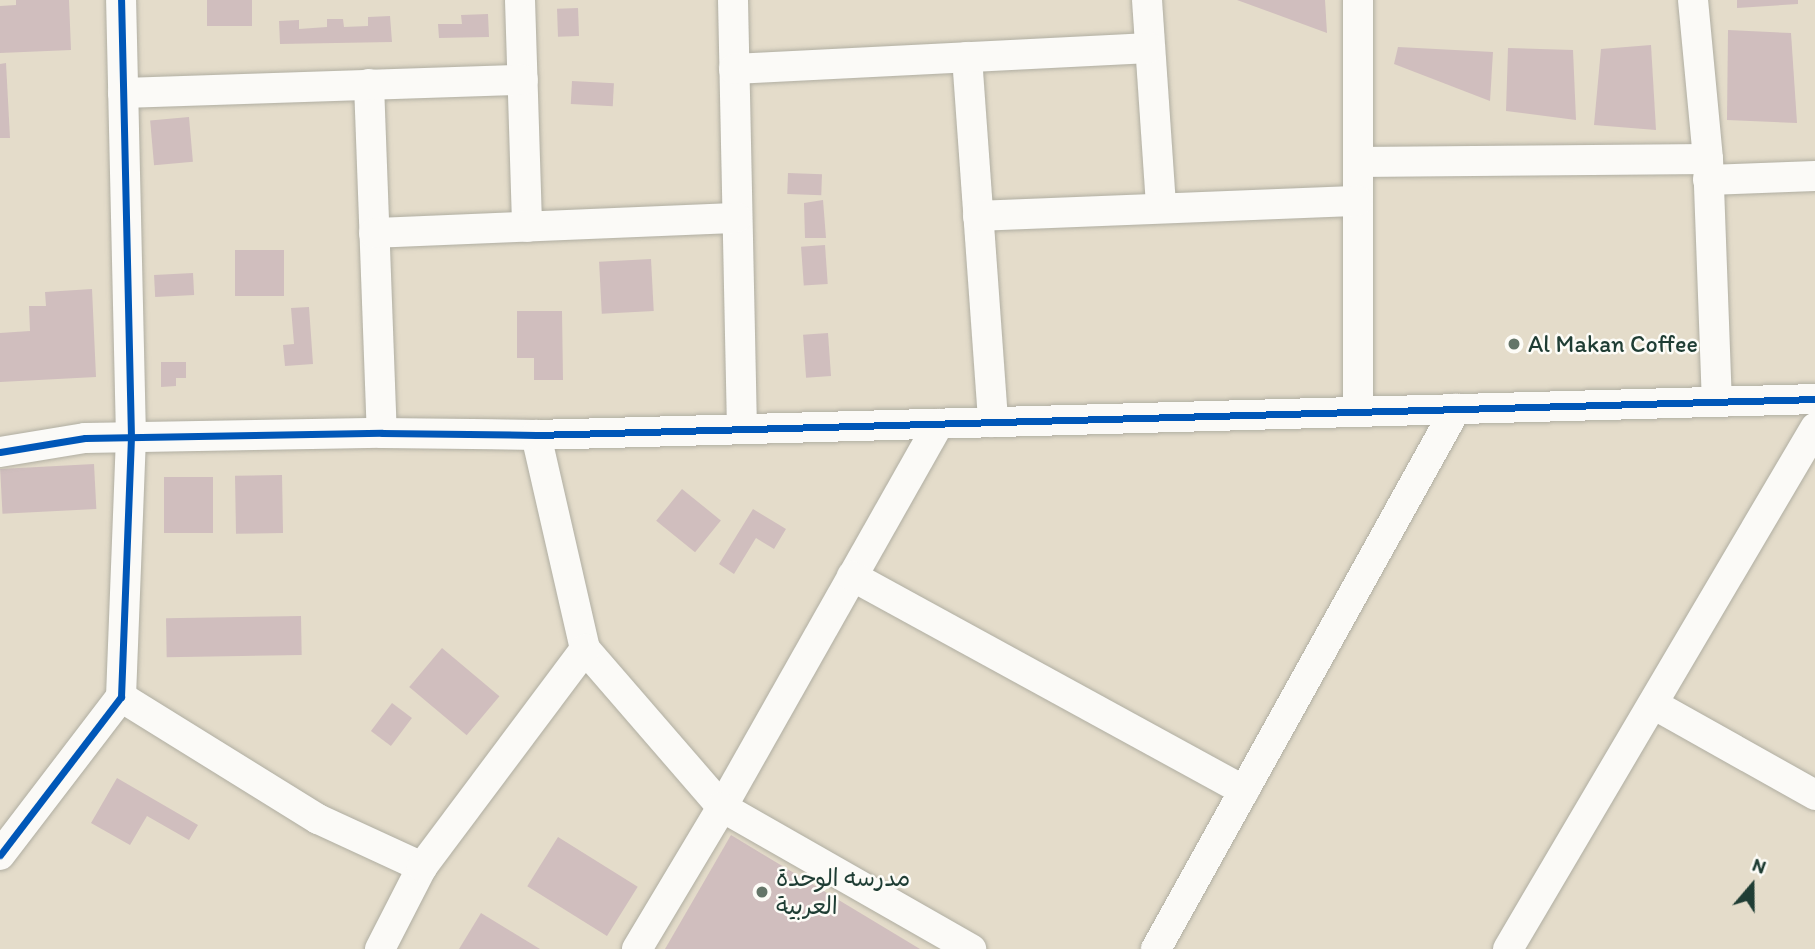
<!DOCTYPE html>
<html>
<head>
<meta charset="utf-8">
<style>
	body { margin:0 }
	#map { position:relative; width:1815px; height:949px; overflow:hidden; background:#e4dcca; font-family:Itim,"Playpen Sans Arabic",sans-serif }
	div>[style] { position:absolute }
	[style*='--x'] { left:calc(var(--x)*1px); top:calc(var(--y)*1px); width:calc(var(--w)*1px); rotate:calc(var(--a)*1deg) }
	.building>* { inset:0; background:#d0bebe; transform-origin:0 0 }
	.roads { filter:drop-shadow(0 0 2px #b0aea2) drop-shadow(0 0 2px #b0aea2) }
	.minor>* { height:30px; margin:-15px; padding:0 15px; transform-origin:15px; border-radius:15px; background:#fbfaf7 }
	.cycleway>* { height:7px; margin:-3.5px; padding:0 3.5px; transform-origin:3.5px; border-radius:3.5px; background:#0057b8 }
	.dots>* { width:19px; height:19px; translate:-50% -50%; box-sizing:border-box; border:4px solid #fdfcf7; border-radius:50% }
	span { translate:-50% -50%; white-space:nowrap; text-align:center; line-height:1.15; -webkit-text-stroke:5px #fdfcf7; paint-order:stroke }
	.poi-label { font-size:24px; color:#1f3d34 }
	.left { translate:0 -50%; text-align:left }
	.north { position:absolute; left:1717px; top:851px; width:70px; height:70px; -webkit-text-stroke:5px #fdfcf7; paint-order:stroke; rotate:20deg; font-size:19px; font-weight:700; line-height:28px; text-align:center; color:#1f3d34 }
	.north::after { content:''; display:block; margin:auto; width:24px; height:32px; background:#1f3d34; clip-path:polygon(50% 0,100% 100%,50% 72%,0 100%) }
</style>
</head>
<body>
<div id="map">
	<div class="building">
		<div style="clip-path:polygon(16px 0,69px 0,71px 50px,0 53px,0 6px,16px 5px)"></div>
		<div style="left:207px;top:0;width:45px;height:26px"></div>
		<div style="clip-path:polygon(1237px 0,1325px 0,1327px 33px)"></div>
		<div style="clip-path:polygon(1737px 0,1798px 0,1798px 4px,1737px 8px)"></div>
		<div style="left:578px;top:8px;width:28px;height:21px;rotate:88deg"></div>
		<div style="clip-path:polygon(488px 14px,489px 37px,439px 38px,438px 24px,462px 24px,461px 15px)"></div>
		<div style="clip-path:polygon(390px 16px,392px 42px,280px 44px,279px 21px,299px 20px,299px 29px,327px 27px,327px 19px,343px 19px,344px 27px,368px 26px,368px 17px)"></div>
		<div style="clip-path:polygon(1728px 30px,1791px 33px,1797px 123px,1727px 120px)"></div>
		<div style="clip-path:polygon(1651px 45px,1656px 130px,1594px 125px,1601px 49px)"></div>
		<div style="clip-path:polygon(1398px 47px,1493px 52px,1490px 101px,1394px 64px)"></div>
		<div style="clip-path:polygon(1508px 48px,1573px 50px,1576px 120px,1506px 111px)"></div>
		<div style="clip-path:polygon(6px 63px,10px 138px,0 138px,0 64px)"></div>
		<div style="left:572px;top:81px;width:42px;height:23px;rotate:3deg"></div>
		<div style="left:189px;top:117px;width:45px;height:39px;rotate:85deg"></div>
		<div style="left:788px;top:173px;width:34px;height:21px;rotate:2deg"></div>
		<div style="clip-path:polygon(823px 200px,826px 238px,805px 238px,804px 203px)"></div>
		<div style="left:825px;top:245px;width:39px;height:24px;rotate:86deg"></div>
		<div style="left:235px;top:250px;width:49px;height:46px"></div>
		<div style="left:651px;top:259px;width:52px;height:52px;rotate:87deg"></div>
		<div style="left:193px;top:273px;width:22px;height:39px;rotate:87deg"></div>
		<div style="clip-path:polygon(92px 289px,96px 377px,0 382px,0 333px,30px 331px,29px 306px,46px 306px,45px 292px)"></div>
		<div style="clip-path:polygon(309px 307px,313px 364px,285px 366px,283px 345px,294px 344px,291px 308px)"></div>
		<div style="clip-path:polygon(517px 311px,562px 311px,563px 380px,534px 380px,534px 358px,517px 358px)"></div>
		<div style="left:828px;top:333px;width:43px;height:25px;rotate:86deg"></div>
		<div style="clip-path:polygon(161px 362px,186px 362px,186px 378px,176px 378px,176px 386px,161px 387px)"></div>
		<div style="left:94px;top:464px;width:45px;height:94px;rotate:87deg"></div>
		<div style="left:282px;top:475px;width:58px;height:47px;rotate:89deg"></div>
		<div style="left:164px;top:477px;width:49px;height:56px"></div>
		<div style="left:682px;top:489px;width:50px;height:41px;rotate:39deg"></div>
		<div style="clip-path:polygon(753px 509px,786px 529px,774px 549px,756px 538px,734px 574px,719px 564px)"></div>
		<div style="left:301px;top:616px;width:39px;height:135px;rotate:89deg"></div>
		<div style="left:442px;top:648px;width:75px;height:51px;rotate:40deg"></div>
		<div style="left:392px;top:703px;width:25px;height:35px;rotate:37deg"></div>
		<div style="clip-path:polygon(117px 778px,198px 825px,189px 840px,147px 816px,130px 845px,91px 823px)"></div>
		<div style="clip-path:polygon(731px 835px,920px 949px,665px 949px)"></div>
		<div style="left:558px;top:837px;width:94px;height:58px;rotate:32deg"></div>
		<div style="clip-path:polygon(481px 913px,540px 949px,459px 949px)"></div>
	</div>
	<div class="roads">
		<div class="minor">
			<div style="--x:520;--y:0;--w:227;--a:88.2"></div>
			<div style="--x:733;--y:0;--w:427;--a:88.8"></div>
			<div style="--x:1147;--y:0;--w:208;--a:86.1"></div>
			<div style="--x:1358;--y:0;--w:412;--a:90"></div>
			<div style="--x:1693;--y:0;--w:160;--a:84.6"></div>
			<div style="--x:1708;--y:159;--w:243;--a:87.9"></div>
			<div style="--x:967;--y:57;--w:366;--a:85.9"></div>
			<div style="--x:734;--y:69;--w:416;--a:-2.9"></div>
			<div style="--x:369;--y:84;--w:349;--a:87.9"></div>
			<div style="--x:123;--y:93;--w:400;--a:-1.9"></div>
			<div style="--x:1358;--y:162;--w:350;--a:-0.5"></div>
			<div style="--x:1708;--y:180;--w:107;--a:-2.1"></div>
			<div style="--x:978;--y:216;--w:380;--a:-2.3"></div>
			<div style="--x:374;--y:233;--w:363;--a:-2.4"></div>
			<div style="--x:536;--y:435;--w:220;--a:77.1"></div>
			<div style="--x:585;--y:649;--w:209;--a:49.1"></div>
			<div style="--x:722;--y:807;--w:440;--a:-60.5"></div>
			<div style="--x:0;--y:452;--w:86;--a:-9.4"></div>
			<div style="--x:85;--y:438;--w:297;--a:-1"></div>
			<div style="--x:382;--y:433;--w:154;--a:0.7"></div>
			<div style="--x:536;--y:435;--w:1280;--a:-1.61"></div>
			<div style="--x:852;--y:576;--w:447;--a:28.7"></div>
			<div style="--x:121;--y:697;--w:232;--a:31.8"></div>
			<div style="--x:318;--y:819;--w:115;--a:24.8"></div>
			<div style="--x:1653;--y:704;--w:186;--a:29.3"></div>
			<div style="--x:0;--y:855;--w:199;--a:-52.6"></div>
			<div style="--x:121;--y:697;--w:260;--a:-87.8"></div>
			<div style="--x:131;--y:437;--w:437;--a:-91.3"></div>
			<div style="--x:380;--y:949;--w:92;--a:-62.9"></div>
			<div style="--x:422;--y:867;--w:272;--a:-53.2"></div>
			<div style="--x:637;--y:949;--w:165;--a:-59.1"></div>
			<div style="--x:722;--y:807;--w:287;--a:29.7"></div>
			<div style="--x:1156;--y:949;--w:618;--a:-60.95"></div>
			<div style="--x:1508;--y:949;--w:605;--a:-59.49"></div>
		</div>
	</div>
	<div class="cycleway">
		<div style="--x:0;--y:452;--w:86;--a:-9.4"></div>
		<div style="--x:85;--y:438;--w:297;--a:-1"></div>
		<div style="--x:382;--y:433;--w:154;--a:0.7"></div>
		<div style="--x:536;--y:435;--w:1280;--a:-1.61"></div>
		<div style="--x:0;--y:855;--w:199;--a:-52.6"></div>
		<div style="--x:121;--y:697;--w:260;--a:-87.8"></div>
		<div style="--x:131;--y:437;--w:437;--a:-91.3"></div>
	</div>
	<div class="dots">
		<div style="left:1514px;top:344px;background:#647568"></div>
		<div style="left:762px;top:892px;background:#647568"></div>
	</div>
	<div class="poi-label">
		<span class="left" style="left:1528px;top:344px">Al Makan Coffee</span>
		<span class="left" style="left:776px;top:892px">مدرسه الوحدة<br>العربية</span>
	</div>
	<div class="north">N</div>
</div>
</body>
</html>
